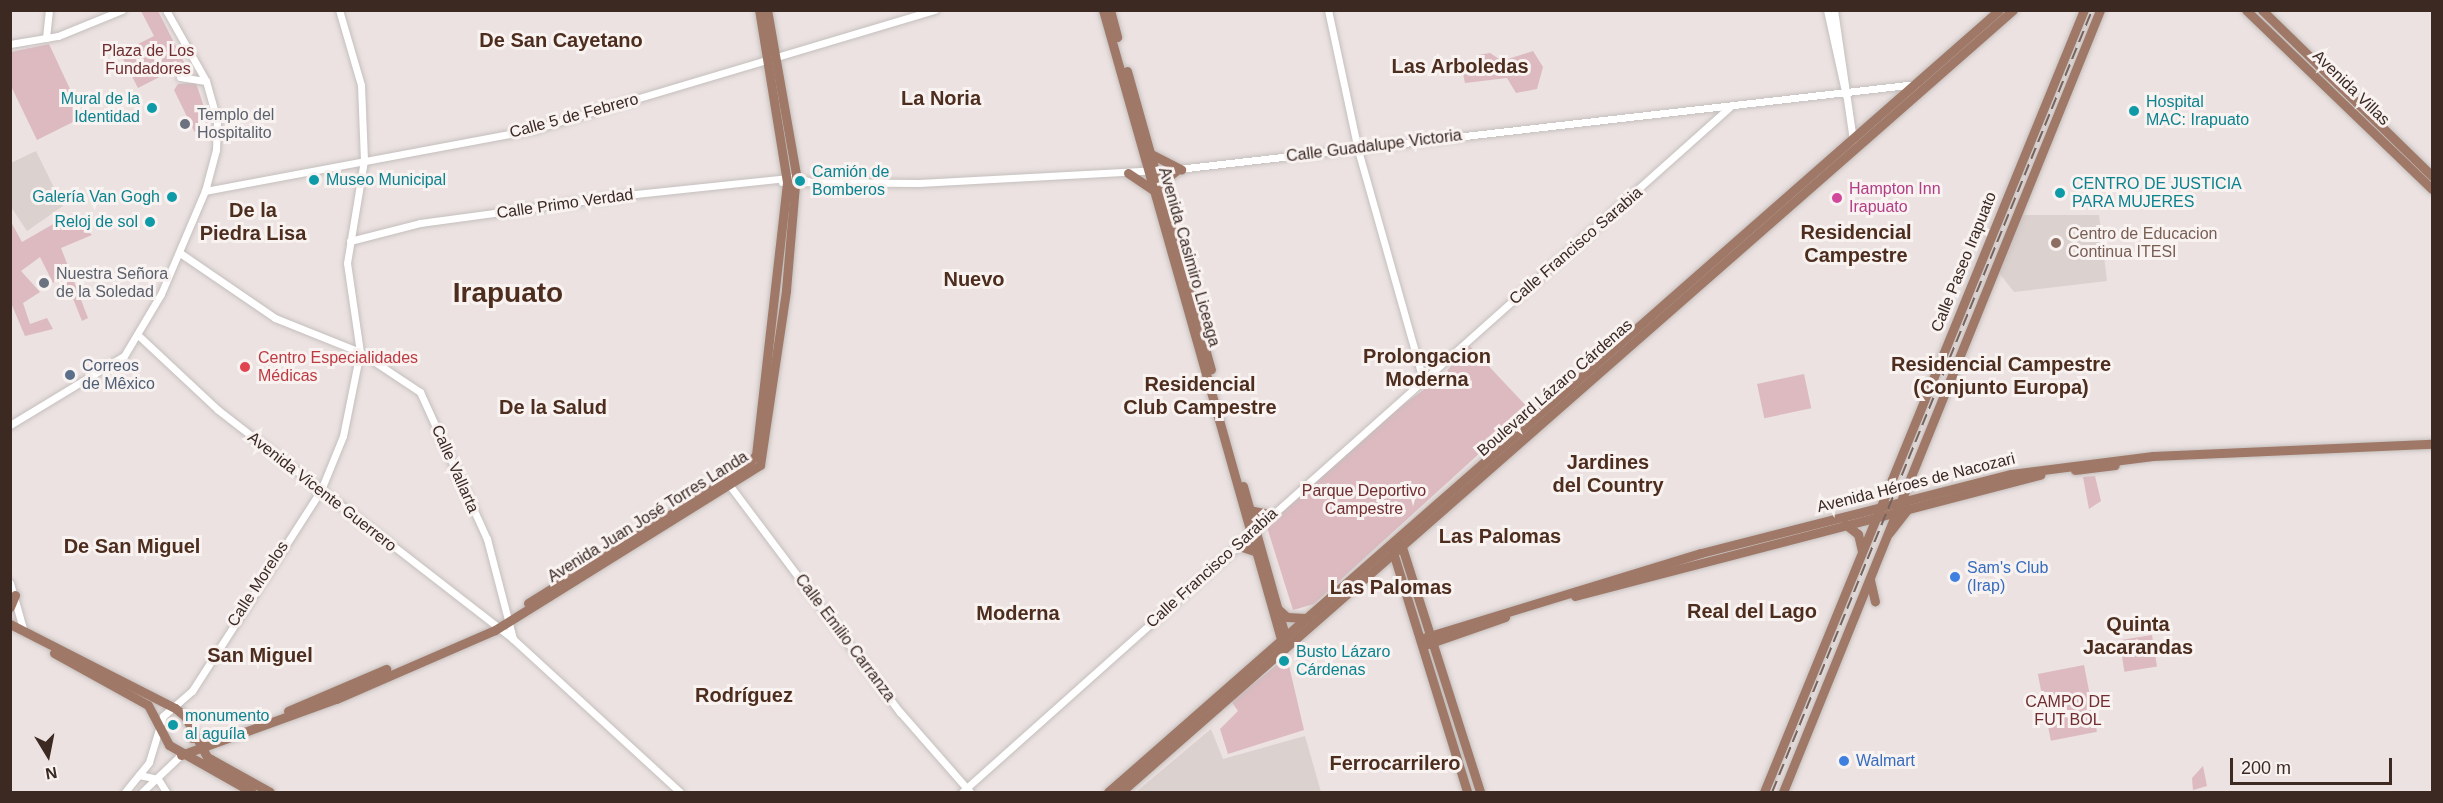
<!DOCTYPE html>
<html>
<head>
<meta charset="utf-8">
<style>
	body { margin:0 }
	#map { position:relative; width:2443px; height:803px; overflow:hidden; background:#ebe2e1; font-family:Arial,sans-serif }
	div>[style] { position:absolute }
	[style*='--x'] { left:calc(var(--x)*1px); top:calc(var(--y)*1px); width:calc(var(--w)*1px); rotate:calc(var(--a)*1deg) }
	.built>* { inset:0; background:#dbd1cf }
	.green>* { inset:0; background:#dcbac0; transform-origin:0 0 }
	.roads { filter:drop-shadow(0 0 2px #c4bfbd) drop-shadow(0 0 2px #c4bfbd) }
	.minor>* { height:7px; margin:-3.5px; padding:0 3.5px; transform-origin:3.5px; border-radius:3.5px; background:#fff }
	.major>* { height:9px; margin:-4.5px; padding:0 4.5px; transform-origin:4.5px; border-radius:4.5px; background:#a07867 }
	.rail>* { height:1.5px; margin-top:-0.75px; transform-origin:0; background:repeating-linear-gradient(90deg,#77645c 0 12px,transparent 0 18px) }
	.dots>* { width:16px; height:16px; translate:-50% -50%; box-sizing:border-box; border:3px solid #f8f2f1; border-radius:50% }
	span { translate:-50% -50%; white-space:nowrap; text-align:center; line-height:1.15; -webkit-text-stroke:6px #f8f2f1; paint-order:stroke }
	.park-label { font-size:16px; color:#712d30 }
	.street-label { font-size:16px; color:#3b2922 }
	.culture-label { font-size:16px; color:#0d838f }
	.right { translate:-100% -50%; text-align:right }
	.left { translate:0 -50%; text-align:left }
	.worship-label { font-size:16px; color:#5b616d }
	.hotel-label { font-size:16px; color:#b23c85 }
	.education-label { font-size:16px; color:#785e54 }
	.health-label { font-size:16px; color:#be3a42 }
	.service-label { font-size:16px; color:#4e5e75 }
	.shop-label { font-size:16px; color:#366cbe }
	.quarter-label { font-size:20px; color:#4d2d1e; font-weight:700 }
	.town-label { font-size:28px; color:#4d2d1e; font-weight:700 }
	.frame { position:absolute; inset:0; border:12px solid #3b2922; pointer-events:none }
	.north { position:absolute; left:18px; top:725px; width:60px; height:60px; -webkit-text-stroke:4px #f8f2f1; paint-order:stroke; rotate:170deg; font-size:16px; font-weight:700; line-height:24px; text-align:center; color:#3b2922 }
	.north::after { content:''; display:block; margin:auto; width:21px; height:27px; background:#3b2922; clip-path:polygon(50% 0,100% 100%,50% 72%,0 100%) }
	.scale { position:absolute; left:2230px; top:758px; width:162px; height:27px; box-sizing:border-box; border:3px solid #3b2922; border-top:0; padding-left:8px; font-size:18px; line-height:21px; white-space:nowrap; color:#3b2922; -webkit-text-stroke:4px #f8f2f1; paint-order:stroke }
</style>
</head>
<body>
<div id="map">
	<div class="built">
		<div style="clip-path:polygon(36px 151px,63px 206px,27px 231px,11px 207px,11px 163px)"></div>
		<div style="clip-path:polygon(2021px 215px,2099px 215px,2107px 281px,2014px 292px,1997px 270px)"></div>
		<div style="clip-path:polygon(1211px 729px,1223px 759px,1305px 736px,1321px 792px,1136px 792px)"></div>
	</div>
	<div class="green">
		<div style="clip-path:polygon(141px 11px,158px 11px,185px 64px,138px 88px,120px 53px,154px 36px)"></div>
		<div style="clip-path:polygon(49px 44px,83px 117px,37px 140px,11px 86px,11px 52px)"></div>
		<div style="clip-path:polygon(1533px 51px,1543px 67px,1537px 89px,1516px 93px,1507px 78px,1465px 83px,1461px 64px,1477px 61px,1478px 55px,1490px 53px,1502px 61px)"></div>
		<div style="clip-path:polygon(196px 83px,211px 128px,206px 137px,194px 131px,174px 90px,178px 84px)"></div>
		<div style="clip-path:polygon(69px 215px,92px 235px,61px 248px,88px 318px,82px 321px,74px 301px,59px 279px,53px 283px,40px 257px,21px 271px,40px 292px,23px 303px,30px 324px,47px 318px,53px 329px,25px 336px,11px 303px,11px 222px,22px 242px)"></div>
		<div style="clip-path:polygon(1468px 344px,1532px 412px,1504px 431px,1314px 604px,1293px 610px,1266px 524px,1387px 416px,1443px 376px)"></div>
		<div style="left:1804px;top:374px;width:35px;height:48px;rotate:78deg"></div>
		<div style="clip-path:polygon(2095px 476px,2101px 501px,2089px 509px,2083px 477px)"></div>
		<div style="left:2152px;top:635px;width:32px;height:33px;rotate:81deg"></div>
		<div style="clip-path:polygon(1287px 657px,1304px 730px,1228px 754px,1220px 729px,1238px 711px,1231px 701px)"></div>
		<div style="left:2084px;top:665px;width:68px;height:47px;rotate:79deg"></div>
		<div style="clip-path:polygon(2203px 766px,2207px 786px,2193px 790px,2192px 778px)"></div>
	</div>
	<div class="roads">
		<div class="minor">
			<div style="--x:1328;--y:10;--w:143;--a:77.9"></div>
			<div style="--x:1358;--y:150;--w:239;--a:74.2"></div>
			<div style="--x:1827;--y:10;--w:88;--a:77.5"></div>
			<div style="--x:1834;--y:10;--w:132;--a:81.7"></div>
			<div style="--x:46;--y:38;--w:28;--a:-84"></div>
			<div style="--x:10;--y:44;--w:49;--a:-9.5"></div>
			<div style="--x:58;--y:36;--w:69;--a:-22.1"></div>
			<div style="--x:180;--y:77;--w:26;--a:9"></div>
			<div style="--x:782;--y:182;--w:137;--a:0.4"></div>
			<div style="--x:919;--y:183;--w:259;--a:-3.1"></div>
			<div style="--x:1178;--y:169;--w:743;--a:-6.57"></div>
			<div style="--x:205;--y:191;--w:336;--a:-10.6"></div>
			<div style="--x:535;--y:129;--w:417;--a:-16.6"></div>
			<div style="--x:350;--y:241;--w:72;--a:-14.4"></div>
			<div style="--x:420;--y:223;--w:208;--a:-7.7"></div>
			<div style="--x:626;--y:195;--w:171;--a:-6"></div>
			<div style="--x:796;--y:177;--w:22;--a:18"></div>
			<div style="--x:180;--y:253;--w:115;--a:34.4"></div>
			<div style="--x:275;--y:318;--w:92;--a:21.8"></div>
			<div style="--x:360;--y:352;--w:72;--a:33.7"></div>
			<div style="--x:420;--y:392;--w:162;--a:65.5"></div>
			<div style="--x:487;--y:539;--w:103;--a:75.4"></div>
			<div style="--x:139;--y:336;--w:108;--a:43.1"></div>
			<div style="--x:218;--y:410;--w:373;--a:37.8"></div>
			<div style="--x:513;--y:639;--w:226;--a:42.5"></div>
			<div style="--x:10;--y:425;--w:133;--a:-31.2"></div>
			<div style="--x:124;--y:356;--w:72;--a:-59.2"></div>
			<div style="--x:161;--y:294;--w:112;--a:-66.9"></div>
			<div style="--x:205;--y:191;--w:42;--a:-75"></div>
			<div style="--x:216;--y:150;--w:30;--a:-88"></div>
			<div style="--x:217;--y:120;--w:41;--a:-105.8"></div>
			<div style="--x:206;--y:81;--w:81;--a:-119.4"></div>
			<div style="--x:727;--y:482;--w:288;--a:53.1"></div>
			<div style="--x:900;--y:712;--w:106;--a:48.8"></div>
			<div style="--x:10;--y:583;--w:51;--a:74.1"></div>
			<div style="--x:139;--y:775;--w:19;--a:12"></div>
			<div style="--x:158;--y:779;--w:15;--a:58"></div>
			<div style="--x:125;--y:792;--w:38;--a:-51"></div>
			<div style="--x:149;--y:762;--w:48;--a:-73.1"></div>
			<div style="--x:163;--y:716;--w:38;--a:-41"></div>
			<div style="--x:192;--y:691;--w:239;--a:-57.3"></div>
			<div style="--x:321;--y:490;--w:58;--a:-67.8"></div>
			<div style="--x:343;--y:436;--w:86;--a:-78.6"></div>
			<div style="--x:360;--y:352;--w:90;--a:-98.3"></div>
			<div style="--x:347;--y:263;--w:104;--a:-80.6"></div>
			<div style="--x:364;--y:160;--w:75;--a:-92.3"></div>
			<div style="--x:361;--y:85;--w:78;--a:-106.3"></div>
			<div style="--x:142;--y:792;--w:54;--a:-43.5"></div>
			<div style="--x:962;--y:792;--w:1032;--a:-41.74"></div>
		</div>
		<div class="major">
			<div style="--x:1103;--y:10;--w:661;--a:74.2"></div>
			<div style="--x:1110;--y:10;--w:28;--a:75"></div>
			<div style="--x:2246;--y:10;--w:258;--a:43.9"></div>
			<div style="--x:2262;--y:10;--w:238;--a:44.3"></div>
			<div style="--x:1127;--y:71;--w:310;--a:74.3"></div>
			<div style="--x:1151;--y:154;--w:34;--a:27"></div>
			<div style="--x:1128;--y:173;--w:30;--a:34"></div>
			<div style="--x:1163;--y:191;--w:14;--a:-73"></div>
			<div style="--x:1167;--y:178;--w:14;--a:-39"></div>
			<div style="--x:2075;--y:470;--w:40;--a:-7.1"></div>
			<div style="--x:1243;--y:486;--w:152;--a:74.3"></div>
			<div style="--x:1249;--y:510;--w:24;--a:12"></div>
			<div style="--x:1845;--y:524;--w:16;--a:38"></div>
			<div style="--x:1858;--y:534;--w:17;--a:77"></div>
			<div style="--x:1889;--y:533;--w:31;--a:-52"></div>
			<div style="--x:1401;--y:544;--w:260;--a:72.3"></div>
			<div style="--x:1239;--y:546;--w:16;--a:18"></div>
			<div style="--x:1392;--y:549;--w:254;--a:72.8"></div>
			<div style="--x:1870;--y:580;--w:22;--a:77"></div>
			<div style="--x:1575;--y:596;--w:481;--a:-14.6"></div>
			<div style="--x:528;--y:603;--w:253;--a:-31.9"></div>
			<div style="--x:743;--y:469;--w:19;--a:-47"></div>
			<div style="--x:756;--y:455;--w:275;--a:-83.5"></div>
			<div style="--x:787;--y:182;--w:174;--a:-99.2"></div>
			<div style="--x:10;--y:607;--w:13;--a:-67"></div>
			<div style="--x:1278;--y:609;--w:12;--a:42"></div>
			<div style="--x:1287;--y:617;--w:18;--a:3"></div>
			<div style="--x:10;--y:624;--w:185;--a:27"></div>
			<div style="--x:175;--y:708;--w:13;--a:39"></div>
			<div style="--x:185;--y:716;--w:47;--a:61.8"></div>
			<div style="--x:207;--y:757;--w:72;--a:29.1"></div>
			<div style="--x:1423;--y:638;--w:291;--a:-17"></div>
			<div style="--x:1701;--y:553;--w:320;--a:-14.3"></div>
			<div style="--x:2011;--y:474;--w:143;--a:-7.2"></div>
			<div style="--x:2153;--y:456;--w:279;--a:-2.5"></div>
			<div style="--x:1425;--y:645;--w:85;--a:-19.3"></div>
			<div style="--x:54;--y:653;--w:107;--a:29"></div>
			<div style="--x:148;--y:705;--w:45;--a:62.3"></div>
			<div style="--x:169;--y:745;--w:95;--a:29.5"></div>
			<div style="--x:288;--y:711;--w:107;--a:-23.2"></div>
			<div style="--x:192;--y:738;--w:30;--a:-4"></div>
			<div style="--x:181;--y:755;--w:165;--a:-19.9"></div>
			<div style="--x:336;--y:699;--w:173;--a:-23.5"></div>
			<div style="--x:495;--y:630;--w:312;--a:-31.9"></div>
			<div style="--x:760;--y:465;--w:177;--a:-81.5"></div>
			<div style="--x:786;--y:290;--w:116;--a:-85.1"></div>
			<div style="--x:796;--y:174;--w:167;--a:-100"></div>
			<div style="--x:1108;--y:792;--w:1185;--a:-41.27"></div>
			<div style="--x:1121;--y:792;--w:1186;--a:-41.24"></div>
			<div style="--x:1764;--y:792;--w:845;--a:-67.75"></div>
			<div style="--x:1783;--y:792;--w:844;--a:-67.93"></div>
		</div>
	</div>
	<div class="rail">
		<div style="--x:1772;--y:792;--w:845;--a:-67.75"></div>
	</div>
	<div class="dots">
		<div style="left:152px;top:108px;background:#0f9aa8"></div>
		<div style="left:2134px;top:111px;background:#0f9aa8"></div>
		<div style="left:185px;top:124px;background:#6b7280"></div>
		<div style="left:314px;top:180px;background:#0f9aa8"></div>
		<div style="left:800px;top:181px;background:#0f9aa8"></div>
		<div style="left:2060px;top:193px;background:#0f9aa8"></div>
		<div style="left:172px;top:197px;background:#0f9aa8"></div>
		<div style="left:1837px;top:198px;background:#d1479c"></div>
		<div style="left:150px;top:222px;background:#0f9aa8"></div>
		<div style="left:2056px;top:243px;background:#8d6e63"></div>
		<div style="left:44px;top:283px;background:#6b7280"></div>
		<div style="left:245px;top:367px;background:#e0444e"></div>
		<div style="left:70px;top:375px;background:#5c6f8a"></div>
		<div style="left:1955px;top:577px;background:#3f7fe0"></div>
		<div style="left:1284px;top:661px;background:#0f9aa8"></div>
		<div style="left:173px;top:725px;background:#0f9aa8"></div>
		<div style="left:1844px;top:761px;background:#3f7fe0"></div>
	</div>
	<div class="park-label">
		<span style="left:148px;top:60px">Plaza de Los<br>Fundadores</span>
		<span style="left:1364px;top:500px">Parque Deportivo<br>Campestre</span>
		<span style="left:2068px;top:711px">CAMPO DE<br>FUT BOL</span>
	</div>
	<div class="street-label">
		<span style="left:2351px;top:88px;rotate:44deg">Avenida Villas</span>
		<span style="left:574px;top:116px;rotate:-15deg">Calle 5 de Febrero</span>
		<span style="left:1374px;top:146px;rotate:-7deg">Calle Guadalupe Victoria</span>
		<span style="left:565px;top:204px;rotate:-8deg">Calle Primo Verdad</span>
		<span style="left:1576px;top:246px;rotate:-41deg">Calle Francisco Sarabia</span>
		<span style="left:1189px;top:257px;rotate:74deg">Avenida Casimiro Liceaga</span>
		<span style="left:1964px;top:262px;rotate:-68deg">Calle Paseo Irapuato</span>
		<span style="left:1555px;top:388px;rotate:-41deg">Boulevard Lázaro Cárdenas</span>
		<span style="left:455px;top:469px;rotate:66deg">Calle Vallarta</span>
		<span style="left:1916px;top:483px;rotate:-14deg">Avenida Héroes de Nacozari</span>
		<span style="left:322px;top:492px;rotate:38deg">Avenida Vicente Guerrero</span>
		<span style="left:648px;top:517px;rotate:-32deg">Avenida Juan José Torres Landa</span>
		<span style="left:1212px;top:568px;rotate:-42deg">Calle Francisco Sarabia</span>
		<span style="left:258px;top:584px;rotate:-57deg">Calle Morelos</span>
		<span style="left:845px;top:638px;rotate:53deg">Calle Emilio Carranza</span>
	</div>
	<div class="culture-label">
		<span class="right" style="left:140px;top:108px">Mural de la<br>Identidad</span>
		<span class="left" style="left:2146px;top:111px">Hospital<br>MAC: Irapuato</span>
		<span class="left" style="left:812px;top:181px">Camión de<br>Bomberos</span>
		<span class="left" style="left:326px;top:180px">Museo Municipal</span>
		<span class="left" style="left:2072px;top:193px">CENTRO DE JUSTICIA<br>PARA MUJERES</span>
		<span class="right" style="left:160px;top:197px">Galería Van Gogh</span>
		<span class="right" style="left:138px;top:222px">Reloj de sol</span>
		<span class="left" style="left:1296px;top:661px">Busto Lázaro<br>Cárdenas</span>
		<span class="left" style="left:185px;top:725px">monumento<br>al aguíla</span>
	</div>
	<div class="worship-label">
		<span class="left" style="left:197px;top:124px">Templo del<br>Hospitalito</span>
		<span class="left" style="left:56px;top:283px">Nuestra Señora<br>de la Soledad</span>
	</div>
	<div class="hotel-label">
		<span class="left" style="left:1849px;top:198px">Hampton Inn<br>Irapuato</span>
	</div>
	<div class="education-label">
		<span class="left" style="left:2068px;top:243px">Centro de Educacion<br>Continua ITESI</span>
	</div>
	<div class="health-label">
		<span class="left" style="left:258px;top:367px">Centro Especialidades<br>Médicas</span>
	</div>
	<div class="service-label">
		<span class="left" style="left:82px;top:375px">Correos<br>de Mêxico</span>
	</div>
	<div class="shop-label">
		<span class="left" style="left:1967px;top:577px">Sam's Club<br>(Irap)</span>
		<span class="left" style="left:1856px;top:761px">Walmart</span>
	</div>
	<div class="quarter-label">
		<span style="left:561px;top:40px">De San Cayetano</span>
		<span style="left:1460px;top:66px">Las Arboledas</span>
		<span style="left:941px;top:98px">La Noria</span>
		<span style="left:253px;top:222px">De la<br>Piedra Lisa</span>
		<span style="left:1856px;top:244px">Residencial<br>Campestre</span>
		<span style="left:974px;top:279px">Nuevo</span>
		<span style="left:1427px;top:368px">Prolongacion<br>Moderna</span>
		<span style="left:2001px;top:376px">Residencial Campestre<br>(Conjunto Europa)</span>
		<span style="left:1200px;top:396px">Residencial<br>Club Campestre</span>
		<span style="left:553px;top:407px">De la Salud</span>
		<span style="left:1608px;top:474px">Jardines<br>del Country</span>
		<span style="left:1500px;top:536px">Las Palomas</span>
		<span style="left:132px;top:546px">De San Miguel</span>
		<span style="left:1391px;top:587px">Las Palomas</span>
		<span style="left:1752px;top:611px">Real del Lago</span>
		<span style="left:1018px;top:613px">Moderna</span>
		<span style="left:2138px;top:636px">Quinta<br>Jacarandas</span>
		<span style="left:260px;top:655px">San Miguel</span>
		<span style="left:744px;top:695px">Rodríguez</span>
		<span style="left:1395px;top:763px">Ferrocarrilero</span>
	</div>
	<div class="town-label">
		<span style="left:508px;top:293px">Irapuato</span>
	</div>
	<div class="frame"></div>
	<div class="north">N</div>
	<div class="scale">200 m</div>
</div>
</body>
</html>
